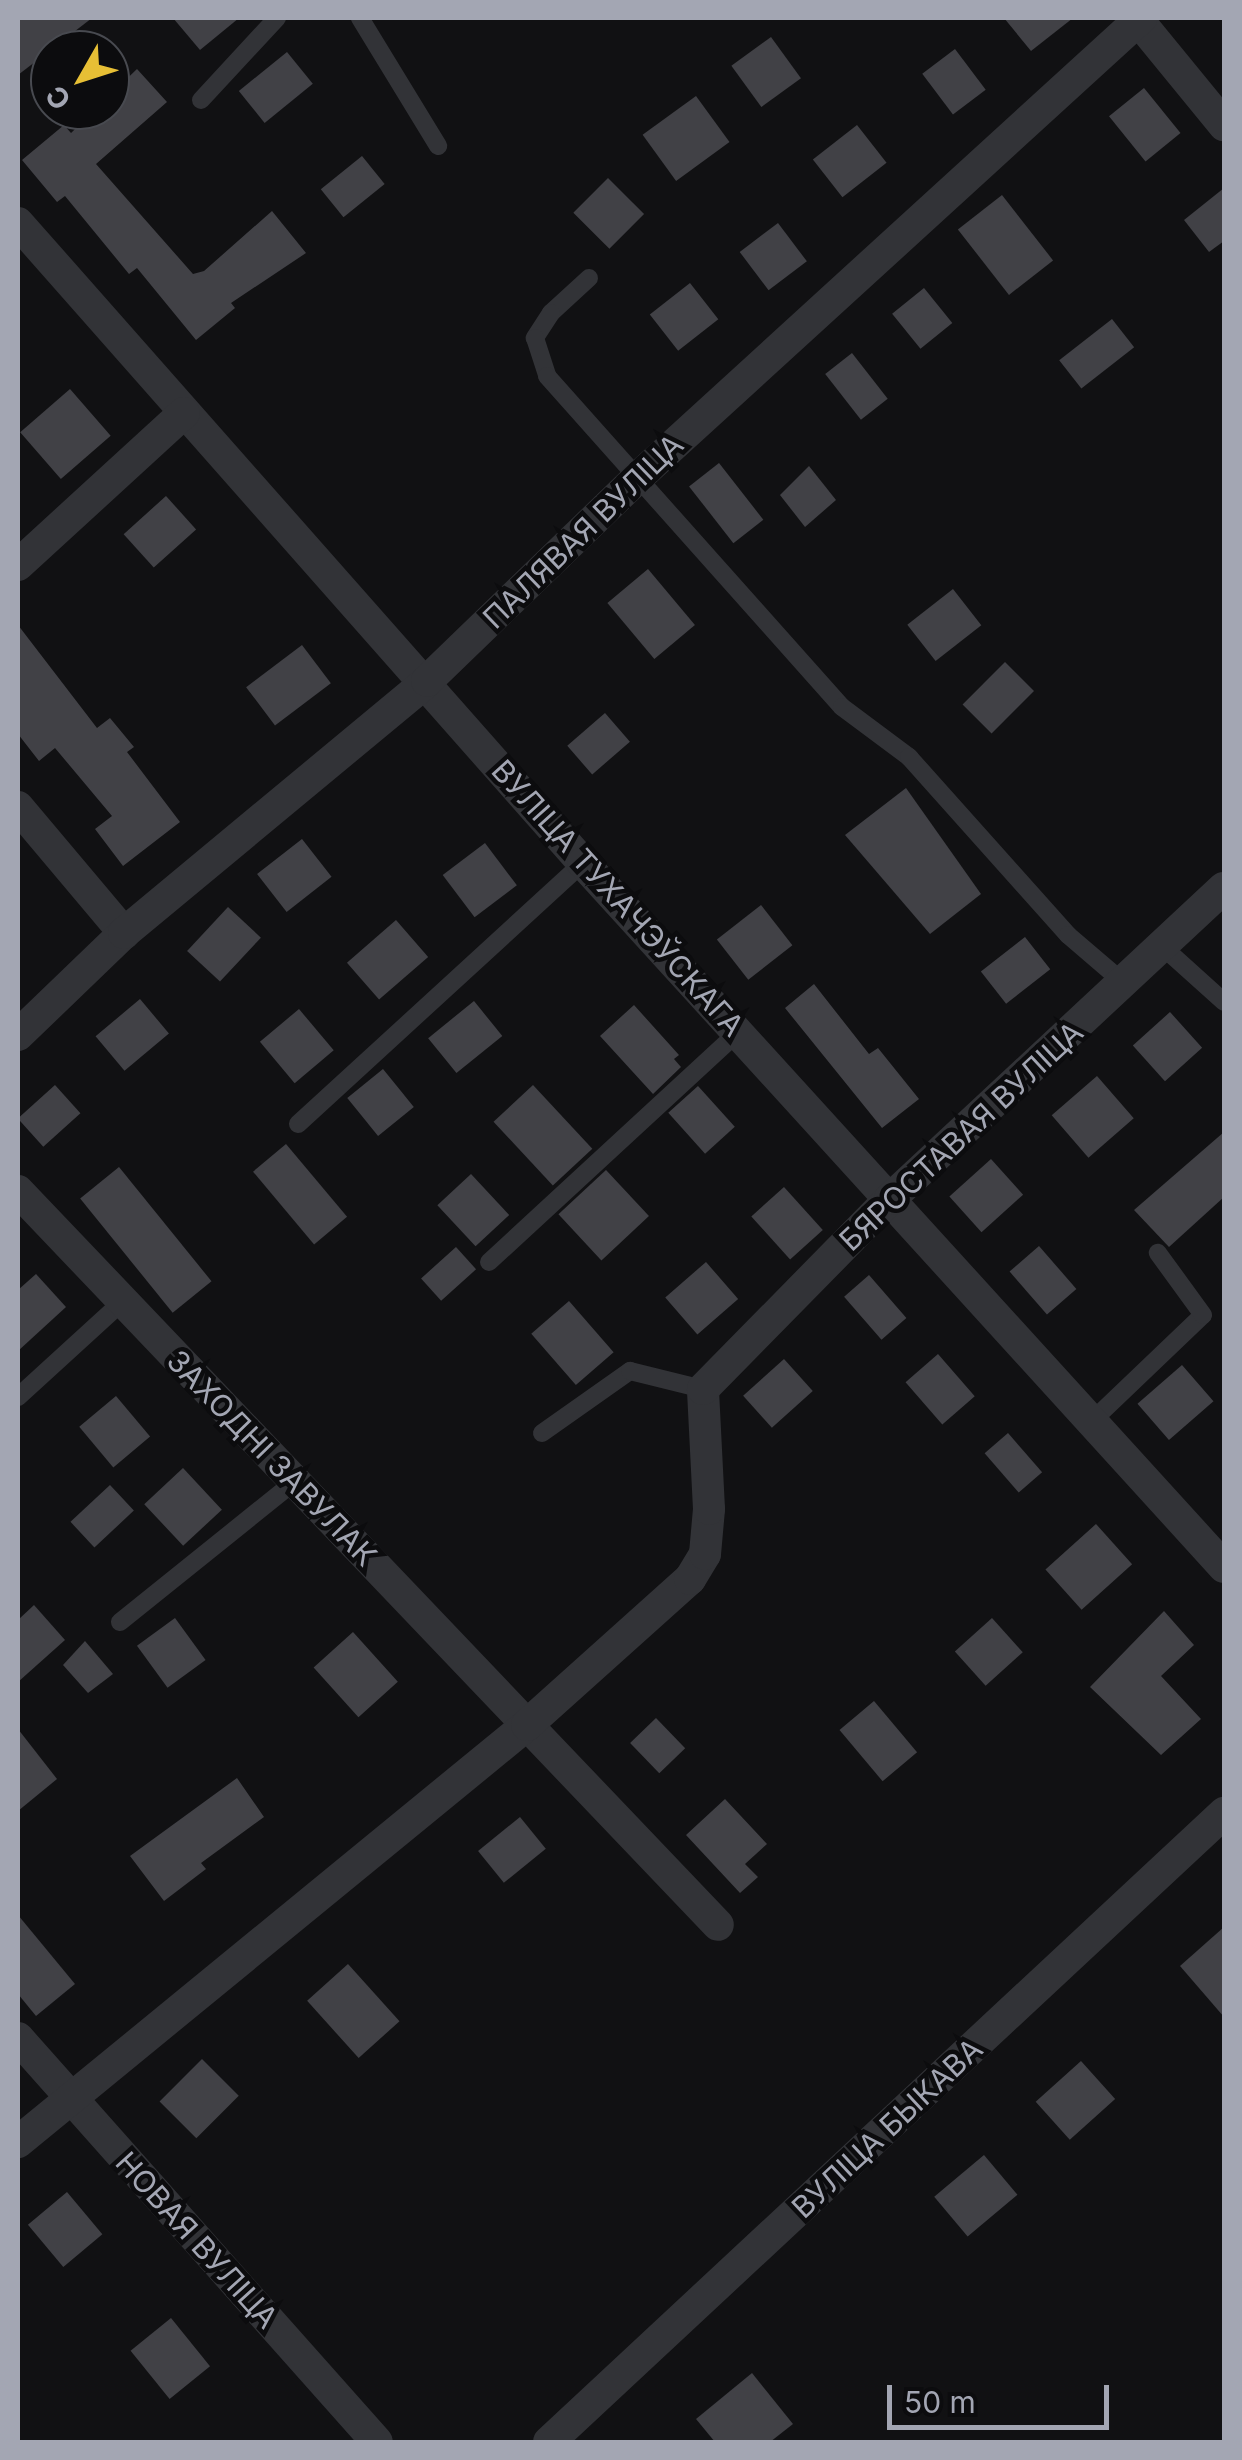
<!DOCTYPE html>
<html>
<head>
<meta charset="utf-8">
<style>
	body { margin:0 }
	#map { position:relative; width:1242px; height:2460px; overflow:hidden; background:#111113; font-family:Inter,sans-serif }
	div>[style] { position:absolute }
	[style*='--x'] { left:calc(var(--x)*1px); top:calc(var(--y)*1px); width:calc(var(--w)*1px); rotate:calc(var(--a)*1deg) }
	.building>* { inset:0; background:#414146; transform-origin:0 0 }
	.lane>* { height:18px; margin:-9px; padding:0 9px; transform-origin:9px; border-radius:9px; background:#323337 }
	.street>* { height:32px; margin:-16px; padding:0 16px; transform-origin:16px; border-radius:16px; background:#323337 }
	span { translate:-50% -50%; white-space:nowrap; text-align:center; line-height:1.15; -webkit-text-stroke:9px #0c0c0e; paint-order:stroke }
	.street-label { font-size:30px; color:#a3a6b3 }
	.frame { position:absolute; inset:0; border:20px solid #a3a6b3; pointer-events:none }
	.north { position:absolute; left:30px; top:30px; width:100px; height:100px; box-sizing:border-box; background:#0c0c0e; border:2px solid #484a50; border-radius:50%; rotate:231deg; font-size:28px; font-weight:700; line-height:40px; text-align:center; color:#a3a6b3 }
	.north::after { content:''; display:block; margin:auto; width:35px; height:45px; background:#e7bf35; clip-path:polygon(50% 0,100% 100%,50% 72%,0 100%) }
	.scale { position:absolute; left:887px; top:2385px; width:222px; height:45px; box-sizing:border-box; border:5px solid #a3a6b3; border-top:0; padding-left:12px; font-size:30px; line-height:35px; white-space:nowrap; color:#a3a6b3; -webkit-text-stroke:8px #0c0c0e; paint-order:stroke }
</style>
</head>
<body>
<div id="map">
	<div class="building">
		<div style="clip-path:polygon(18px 18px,92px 18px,18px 75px)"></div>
		<div style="clip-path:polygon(173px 18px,239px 18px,200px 50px)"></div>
		<div style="clip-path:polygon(1004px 18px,1073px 18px,1031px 51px)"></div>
		<div style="left:771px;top:37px;width:51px;height:49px;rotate:54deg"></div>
		<div style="left:955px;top:49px;width:51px;height:41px;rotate:53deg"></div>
		<div style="left:287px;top:52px;width:41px;height:62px;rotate:51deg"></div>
		<div style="clip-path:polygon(137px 69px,167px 102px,96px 164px,193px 274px,204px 271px,272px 211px,306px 253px,231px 303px,235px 308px,196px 340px,137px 268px,129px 274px,65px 196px,57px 202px,22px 160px,64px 125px,71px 133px,95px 110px,110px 110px,110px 95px)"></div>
		<div style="left:1144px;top:88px;width:58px;height:45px;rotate:51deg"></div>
		<div style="left:696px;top:96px;width:57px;height:66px;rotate:54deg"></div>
		<div style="left:857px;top:125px;width:48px;height:56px;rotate:52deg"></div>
		<div style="left:362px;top:156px;width:36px;height:53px;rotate:51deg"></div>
		<div style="left:608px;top:178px;width:51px;height:49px;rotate:45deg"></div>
		<div style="clip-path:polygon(1224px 188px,1224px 241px,1209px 252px,1184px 220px)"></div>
		<div style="left:1002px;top:195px;width:83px;height:56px;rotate:52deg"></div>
		<div style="left:778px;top:223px;width:48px;height:48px;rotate:53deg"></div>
		<div style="left:690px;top:283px;width:46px;height:51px;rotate:52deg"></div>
		<div style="left:924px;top:288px;width:45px;height:41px;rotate:51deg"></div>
		<div style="left:1112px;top:319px;width:36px;height:67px;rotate:52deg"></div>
		<div style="left:852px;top:353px;width:58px;height:34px;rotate:52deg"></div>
		<div style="left:70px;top:389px;width:62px;height:66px;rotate:49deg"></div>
		<div style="left:719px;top:463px;width:72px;height:38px;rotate:52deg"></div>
		<div style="clip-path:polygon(809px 466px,836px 500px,805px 527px,780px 495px)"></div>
		<div style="left:166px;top:496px;width:45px;height:57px;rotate:48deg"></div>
		<div style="left:648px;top:569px;width:73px;height:53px;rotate:50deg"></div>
		<div style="left:953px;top:589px;width:46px;height:58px;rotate:52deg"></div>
		<div style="clip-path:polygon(18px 625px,97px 728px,110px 718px,134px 747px,127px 752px,180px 822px,123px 866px,95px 829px,112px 816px,55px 748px,39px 761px,18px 734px)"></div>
		<div style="left:302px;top:645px;width:48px;height:70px;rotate:53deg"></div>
		<div style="left:1005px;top:662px;width:41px;height:60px;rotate:45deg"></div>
		<div style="left:605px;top:713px;width:38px;height:50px;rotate:49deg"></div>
		<div style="clip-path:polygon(906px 788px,981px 894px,930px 934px,845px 835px)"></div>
		<div style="left:302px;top:839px;width:48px;height:57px;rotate:52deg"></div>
		<div style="left:485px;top:843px;width:53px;height:53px;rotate:53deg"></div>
		<div style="left:761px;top:905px;width:51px;height:56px;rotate:52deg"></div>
		<div style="left:228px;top:907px;width:45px;height:60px;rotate:43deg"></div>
		<div style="left:396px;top:920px;width:49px;height:65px;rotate:49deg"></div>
		<div style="left:1025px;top:937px;width:41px;height:56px;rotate:52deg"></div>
		<div style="clip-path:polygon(814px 984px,869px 1054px,878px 1048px,919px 1099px,882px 1128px,785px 1008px)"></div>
		<div style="left:140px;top:999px;width:45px;height:58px;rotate:50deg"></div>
		<div style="left:474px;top:1001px;width:45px;height:59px;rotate:51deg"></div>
		<div style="clip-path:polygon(634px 1005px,679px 1055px,674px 1059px,681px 1067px,653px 1094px,600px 1036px)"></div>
		<div style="left:299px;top:1009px;width:54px;height:51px;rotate:50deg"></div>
		<div style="left:1170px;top:1012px;width:48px;height:50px;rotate:48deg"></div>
		<div style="left:383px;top:1069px;width:49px;height:46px;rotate:51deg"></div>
		<div style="left:1097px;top:1076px;width:56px;height:60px;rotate:49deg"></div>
		<div style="left:55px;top:1085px;width:38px;height:50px;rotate:48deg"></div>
		<div style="left:533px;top:1085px;width:87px;height:54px;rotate:47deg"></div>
		<div style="left:698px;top:1086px;width:55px;height:40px;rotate:48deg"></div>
		<div style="clip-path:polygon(1224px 1132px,1224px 1197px,1169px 1247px,1134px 1210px)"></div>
		<div style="left:286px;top:1144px;width:95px;height:43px;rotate:50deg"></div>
		<div style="left:991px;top:1159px;width:48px;height:56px;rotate:48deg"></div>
		<div style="left:119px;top:1167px;width:147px;height:50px;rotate:51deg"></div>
		<div style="left:606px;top:1170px;width:63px;height:65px;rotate:47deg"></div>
		<div style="left:471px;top:1174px;width:56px;height:46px;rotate:47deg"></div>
		<div style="left:784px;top:1187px;width:58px;height:44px;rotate:48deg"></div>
		<div style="left:1039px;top:1246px;width:57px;height:39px;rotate:49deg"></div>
		<div style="left:456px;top:1247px;width:30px;height:47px;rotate:48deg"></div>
		<div style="left:706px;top:1262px;width:49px;height:54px;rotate:49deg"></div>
		<div style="clip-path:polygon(36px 1274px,66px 1307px,18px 1351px,18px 1290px)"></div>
		<div style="left:869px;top:1275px;width:57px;height:33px;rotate:49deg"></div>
		<div style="left:569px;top:1301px;width:68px;height:50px;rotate:49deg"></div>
		<div style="left:938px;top:1354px;width:56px;height:43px;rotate:49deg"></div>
		<div style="left:784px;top:1359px;width:43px;height:55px;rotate:48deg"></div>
		<div style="left:1182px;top:1365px;width:48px;height:59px;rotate:49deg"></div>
		<div style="left:116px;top:1396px;width:53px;height:48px;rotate:50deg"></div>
		<div style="left:1008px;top:1433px;width:52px;height:31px;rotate:49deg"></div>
		<div style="left:183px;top:1468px;width:57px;height:53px;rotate:47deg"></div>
		<div style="left:110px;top:1485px;width:35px;height:54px;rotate:47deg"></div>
		<div style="left:1096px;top:1524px;width:54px;height:68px;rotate:48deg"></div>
		<div style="clip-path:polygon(34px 1605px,65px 1640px,18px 1682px,18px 1620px)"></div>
		<div style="clip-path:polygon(1164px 1611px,1194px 1645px,1161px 1676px,1201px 1719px,1161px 1755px,1090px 1687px)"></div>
		<div style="left:175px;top:1618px;width:52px;height:47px;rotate:54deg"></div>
		<div style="left:992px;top:1618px;width:46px;height:50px;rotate:48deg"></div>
		<div style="left:353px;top:1632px;width:67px;height:53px;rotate:48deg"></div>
		<div style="clip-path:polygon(85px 1641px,113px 1674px,88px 1693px,63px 1665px)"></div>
		<div style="left:874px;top:1701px;width:67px;height:45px;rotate:50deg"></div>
		<div style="left:656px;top:1718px;width:42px;height:36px;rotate:46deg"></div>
		<div style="clip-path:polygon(18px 1729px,57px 1779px,18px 1811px)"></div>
		<div style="clip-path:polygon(237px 1778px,264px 1817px,201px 1863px,206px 1869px,164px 1901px,130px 1856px)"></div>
		<div style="clip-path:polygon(725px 1799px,767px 1844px,745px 1864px,758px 1877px,740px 1893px,686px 1835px)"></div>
		<div style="left:520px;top:1817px;width:41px;height:54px;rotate:51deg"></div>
		<div style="clip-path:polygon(18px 1915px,75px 1984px,36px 2016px,18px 1994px)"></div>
		<div style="clip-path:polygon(1224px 1927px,1224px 2017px,1180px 1966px)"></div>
		<div style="left:348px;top:1964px;width:77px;height:55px;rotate:48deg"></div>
		<div style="left:202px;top:2059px;width:52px;height:60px;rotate:45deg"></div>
		<div style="left:1081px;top:2061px;width:51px;height:61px;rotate:48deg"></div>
		<div style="left:984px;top:2155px;width:52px;height:65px;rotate:50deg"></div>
		<div style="left:67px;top:2192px;width:55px;height:51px;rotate:50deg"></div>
		<div style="left:171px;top:2318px;width:62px;height:52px;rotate:51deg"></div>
		<div style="clip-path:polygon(752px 2373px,793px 2424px,770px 2442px,715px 2442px,696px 2419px)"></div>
	</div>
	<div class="lane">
		<div style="--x:360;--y:18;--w:150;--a:58.6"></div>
		<div style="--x:201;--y:100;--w:112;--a:-47.2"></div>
		<div style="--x:589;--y:278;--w:52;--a:137.4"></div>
		<div style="--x:551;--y:313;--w:30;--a:123"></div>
		<div style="--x:535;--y:338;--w:40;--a:72"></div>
		<div style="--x:547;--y:376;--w:443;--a:48.3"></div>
		<div style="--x:842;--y:707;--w:84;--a:36.7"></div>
		<div style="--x:909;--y:757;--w:239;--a:48.2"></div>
		<div style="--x:1068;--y:935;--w:74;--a:40.6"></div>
		<div style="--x:1163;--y:947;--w:82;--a:42"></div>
		<div style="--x:298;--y:1124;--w:386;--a:-42.5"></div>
		<div style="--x:489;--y:1262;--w:339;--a:-42.7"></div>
		<div style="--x:18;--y:1397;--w:142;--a:-42.4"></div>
		<div style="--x:1092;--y:1421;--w:153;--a:-43.7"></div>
		<div style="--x:1203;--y:1315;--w:77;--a:-126"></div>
		<div style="--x:542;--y:1433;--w:108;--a:-35.2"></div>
		<div style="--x:630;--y:1371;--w:75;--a:13.9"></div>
		<div style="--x:120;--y:1622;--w:223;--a:-38.8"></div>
	</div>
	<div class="street">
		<div style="--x:1138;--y:20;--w:136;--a:50.7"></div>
		<div style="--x:18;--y:223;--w:854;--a:48.56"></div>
		<div style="--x:583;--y:863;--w:952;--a:47.68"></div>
		<div style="--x:18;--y:565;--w:225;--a:-42.5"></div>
		<div style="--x:18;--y:807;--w:165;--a:49.9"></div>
		<div style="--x:18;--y:1035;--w:147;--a:-43.9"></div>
		<div style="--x:124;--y:933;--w:394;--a:-39.7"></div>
		<div style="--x:427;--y:681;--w:288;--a:-44"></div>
		<div style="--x:634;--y:481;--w:687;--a:-42.4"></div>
		<div style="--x:18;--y:1191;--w:1014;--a:46.36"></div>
		<div style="--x:18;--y:2038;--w:540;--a:48.38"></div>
		<div style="--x:18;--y:2142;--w:658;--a:-39.33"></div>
		<div style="--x:527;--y:1725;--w:219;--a:-41.9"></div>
		<div style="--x:690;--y:1579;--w:29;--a:-59"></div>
		<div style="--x:705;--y:1554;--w:45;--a:-84.9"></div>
		<div style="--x:709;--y:1509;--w:120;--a:-92.9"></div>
		<div style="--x:703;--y:1389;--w:267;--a:-45.5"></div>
		<div style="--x:890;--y:1199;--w:456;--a:-43"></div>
		<div style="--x:549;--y:2442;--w:923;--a:-42.98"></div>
	</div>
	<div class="street-label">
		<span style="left:583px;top:531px;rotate:-44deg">ПАЛЯВАЯ ВУЛІЦА</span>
		<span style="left:618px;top:898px;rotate:48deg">ВУЛІЦА ТУХАЧЭЎСКАГА</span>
		<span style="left:961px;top:1136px;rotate:-43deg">БЯРОСТАВАЯ ВУЛІЦА</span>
		<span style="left:272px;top:1458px;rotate:46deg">ЗАХОДНІ ЗАВУЛАК</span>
		<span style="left:887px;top:2128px;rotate:-43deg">ВУЛІЦА БЫКАВА</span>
		<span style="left:197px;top:2240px;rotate:48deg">НОВАЯ ВУЛІЦА</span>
	</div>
	<div class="frame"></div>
	<div class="north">С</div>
	<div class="scale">50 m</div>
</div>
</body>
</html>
